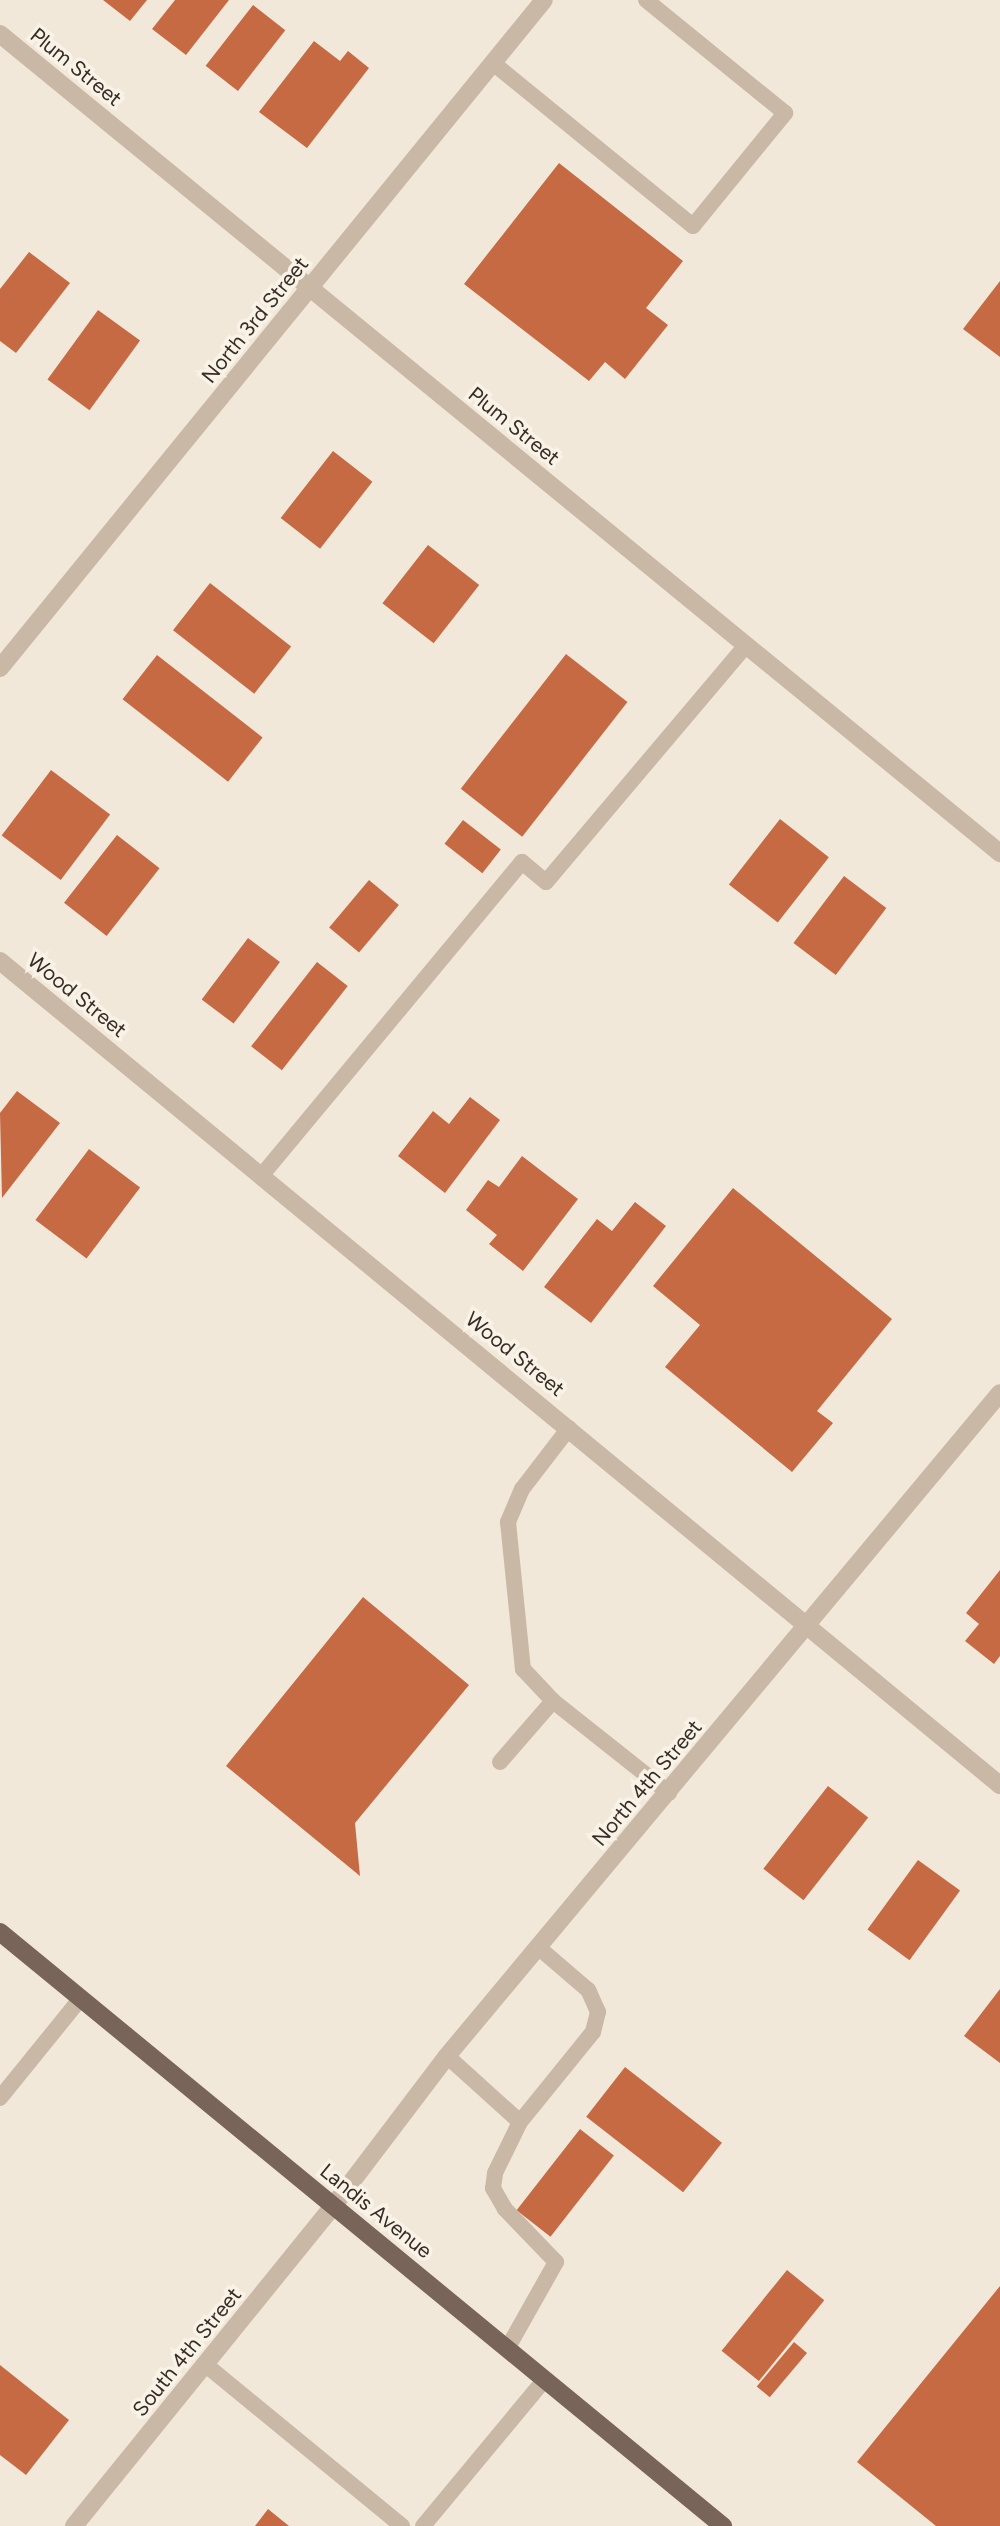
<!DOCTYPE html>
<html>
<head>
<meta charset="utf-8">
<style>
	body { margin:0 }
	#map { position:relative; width:1000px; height:2526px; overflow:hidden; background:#f2e8da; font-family:Figtree,sans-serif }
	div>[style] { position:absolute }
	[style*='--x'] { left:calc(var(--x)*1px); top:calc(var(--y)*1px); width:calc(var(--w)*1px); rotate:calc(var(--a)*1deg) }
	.building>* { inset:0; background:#c66a44; transform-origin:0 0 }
	.service>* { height:16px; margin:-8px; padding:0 8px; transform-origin:8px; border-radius:8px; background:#cab8a6 }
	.minor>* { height:18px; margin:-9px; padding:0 9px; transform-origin:9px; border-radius:9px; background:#cab8a6 }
	.primary>* { height:18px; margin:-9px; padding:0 9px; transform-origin:9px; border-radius:9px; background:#786458 }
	span { translate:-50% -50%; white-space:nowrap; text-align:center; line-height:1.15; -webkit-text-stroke:7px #f9f2e7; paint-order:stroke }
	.street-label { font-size:21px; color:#362d27 }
</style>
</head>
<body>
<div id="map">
	<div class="building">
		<div style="clip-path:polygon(103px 0,147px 0,130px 21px)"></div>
		<div style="clip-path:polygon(175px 0,229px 0,186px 55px,152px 29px)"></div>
		<div style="left:253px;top:5px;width:41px;height:77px;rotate:38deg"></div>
		<div style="clip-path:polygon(314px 41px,340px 61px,348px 51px,369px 68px,307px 148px,259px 112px)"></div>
		<div style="clip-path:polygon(559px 163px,683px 261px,646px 308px,668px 325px,625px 379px,605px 362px,589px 381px,464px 284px)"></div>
		<div style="clip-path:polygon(29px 252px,70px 283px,16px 353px,0 341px,0 289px)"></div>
		<div style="clip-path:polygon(1000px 281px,1000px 357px,963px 329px)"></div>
		<div style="left:98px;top:310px;width:52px;height:86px;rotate:36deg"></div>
		<div style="left:333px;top:451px;width:50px;height:85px;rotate:38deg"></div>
		<div style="left:428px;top:545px;width:65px;height:74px;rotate:38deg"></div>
		<div style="left:210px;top:583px;width:103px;height:60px;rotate:38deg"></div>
		<div style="left:566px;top:654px;width:78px;height:171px;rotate:38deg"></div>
		<div style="left:157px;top:655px;width:134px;height:56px;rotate:38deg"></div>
		<div style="left:51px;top:770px;width:74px;height:82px;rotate:37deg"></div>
		<div style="left:780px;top:819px;width:62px;height:83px;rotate:38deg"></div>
		<div style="left:463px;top:820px;width:48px;height:30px;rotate:38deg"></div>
		<div style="left:117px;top:835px;width:54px;height:86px;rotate:38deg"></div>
		<div style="left:844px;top:876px;width:53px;height:84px;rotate:37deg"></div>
		<div style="left:369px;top:880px;width:39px;height:62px;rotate:40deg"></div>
		<div style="left:248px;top:938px;width:40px;height:77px;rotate:37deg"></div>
		<div style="left:317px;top:962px;width:39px;height:107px;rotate:38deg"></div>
		<div style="clip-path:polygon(17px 1091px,60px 1123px,2px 1198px,0 1113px)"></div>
		<div style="clip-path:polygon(470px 1097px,500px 1120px,445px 1193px,398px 1156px,433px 1111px,449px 1124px)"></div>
		<div style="left:89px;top:1149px;width:64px;height:89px;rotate:37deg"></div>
		<div style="clip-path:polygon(522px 1156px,578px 1199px,523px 1271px,489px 1244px,497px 1235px,466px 1210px,488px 1180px,499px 1187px)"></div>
		<div style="clip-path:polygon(733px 1188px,892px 1319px,817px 1411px,833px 1423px,792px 1472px,665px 1367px,700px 1325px,653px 1286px)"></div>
		<div style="clip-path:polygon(635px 1202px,666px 1226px,591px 1323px,544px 1287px,597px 1219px,612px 1231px)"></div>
		<div style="clip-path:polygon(1000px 1570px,1000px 1656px,994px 1664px,965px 1641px,979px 1624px,966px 1613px)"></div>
		<div style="clip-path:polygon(363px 1597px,469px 1685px,355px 1823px,360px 1876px,226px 1766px)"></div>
		<div style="left:828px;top:1786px;width:51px;height:105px;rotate:38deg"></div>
		<div style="left:918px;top:1860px;width:52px;height:86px;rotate:36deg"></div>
		<div style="clip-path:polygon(1000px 1989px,1000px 2063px,964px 2036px)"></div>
		<div style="left:625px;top:2067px;width:123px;height:63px;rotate:38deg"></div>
		<div style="left:580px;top:2129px;width:43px;height:103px;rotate:38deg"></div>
		<div style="left:787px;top:2270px;width:48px;height:104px;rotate:39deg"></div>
		<div style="clip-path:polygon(1000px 2286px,1000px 2526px,936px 2526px,857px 2462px)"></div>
		<div style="left:794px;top:2342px;width:17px;height:58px;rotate:40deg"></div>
		<div style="clip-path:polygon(0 2365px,69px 2420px,26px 2475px,0 2455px)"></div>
		<div style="clip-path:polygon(268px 2509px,289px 2526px,255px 2526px)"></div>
	</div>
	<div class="service">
		<div style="--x:493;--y:63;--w:258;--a:39.2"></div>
		<div style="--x:693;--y:226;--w:146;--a:-50.8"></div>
		<div style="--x:785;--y:113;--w:179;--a:-140.9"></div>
		<div style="--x:262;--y:1175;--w:407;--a:-50.3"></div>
		<div style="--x:522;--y:862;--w:31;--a:40"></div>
		<div style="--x:546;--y:882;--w:310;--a:-49.8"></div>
		<div style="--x:569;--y:1428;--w:77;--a:127.6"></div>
		<div style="--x:522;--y:1489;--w:36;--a:113"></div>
		<div style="--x:508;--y:1522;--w:148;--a:84.2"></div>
		<div style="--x:523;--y:1669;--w:44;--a:46.8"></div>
		<div style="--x:553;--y:1701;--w:148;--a:38.4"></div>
		<div style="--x:500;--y:1762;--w:81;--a:-49"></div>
		<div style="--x:447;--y:2056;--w:98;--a:42.1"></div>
		<div style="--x:520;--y:2122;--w:116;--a:-51"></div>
		<div style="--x:593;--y:2032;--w:21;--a:-76"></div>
		<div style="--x:598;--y:2012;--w:24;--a:-114"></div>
		<div style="--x:588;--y:1990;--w:66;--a:-139.3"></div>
		<div style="--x:0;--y:2098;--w:129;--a:-51"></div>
		<div style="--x:507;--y:2349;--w:100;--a:-60.6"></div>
		<div style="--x:556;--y:2262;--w:74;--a:-133.9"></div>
		<div style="--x:505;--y:2209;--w:24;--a:-120"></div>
		<div style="--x:493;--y:2188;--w:15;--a:-82"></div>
		<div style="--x:495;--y:2173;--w:57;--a:-63.9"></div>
		<div style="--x:206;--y:2365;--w:254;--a:39.4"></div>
		<div style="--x:423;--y:2526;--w:191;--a:-50.3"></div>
	</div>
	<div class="minor">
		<div style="--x:0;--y:34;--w:1293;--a:39.32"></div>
		<div style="--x:0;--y:668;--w:861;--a:-50.84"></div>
		<div style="--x:0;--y:961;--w:1296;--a:39.49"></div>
		<div style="--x:74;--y:2526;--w:413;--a:-51"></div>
		<div style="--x:334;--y:2205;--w:187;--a:-52.8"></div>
		<div style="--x:447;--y:2056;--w:863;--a:-50.17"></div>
	</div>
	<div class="primary">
		<div style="--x:0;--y:1932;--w:936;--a:39.41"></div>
	</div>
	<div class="street-label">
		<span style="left:76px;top:67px;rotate:39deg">Plum Street</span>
		<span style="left:255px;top:320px;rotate:-51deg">North 3rd Street</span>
		<span style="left:514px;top:426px;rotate:39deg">Plum Street</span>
		<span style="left:77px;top:995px;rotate:39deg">Wood Street</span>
		<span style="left:515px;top:1354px;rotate:39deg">Wood Street</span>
		<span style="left:647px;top:1783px;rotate:-50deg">North 4th Street</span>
		<span style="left:376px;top:2211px;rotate:39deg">Landis Avenue</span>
		<span style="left:187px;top:2352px;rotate:-51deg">South 4th Street</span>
	</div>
</div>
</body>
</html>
